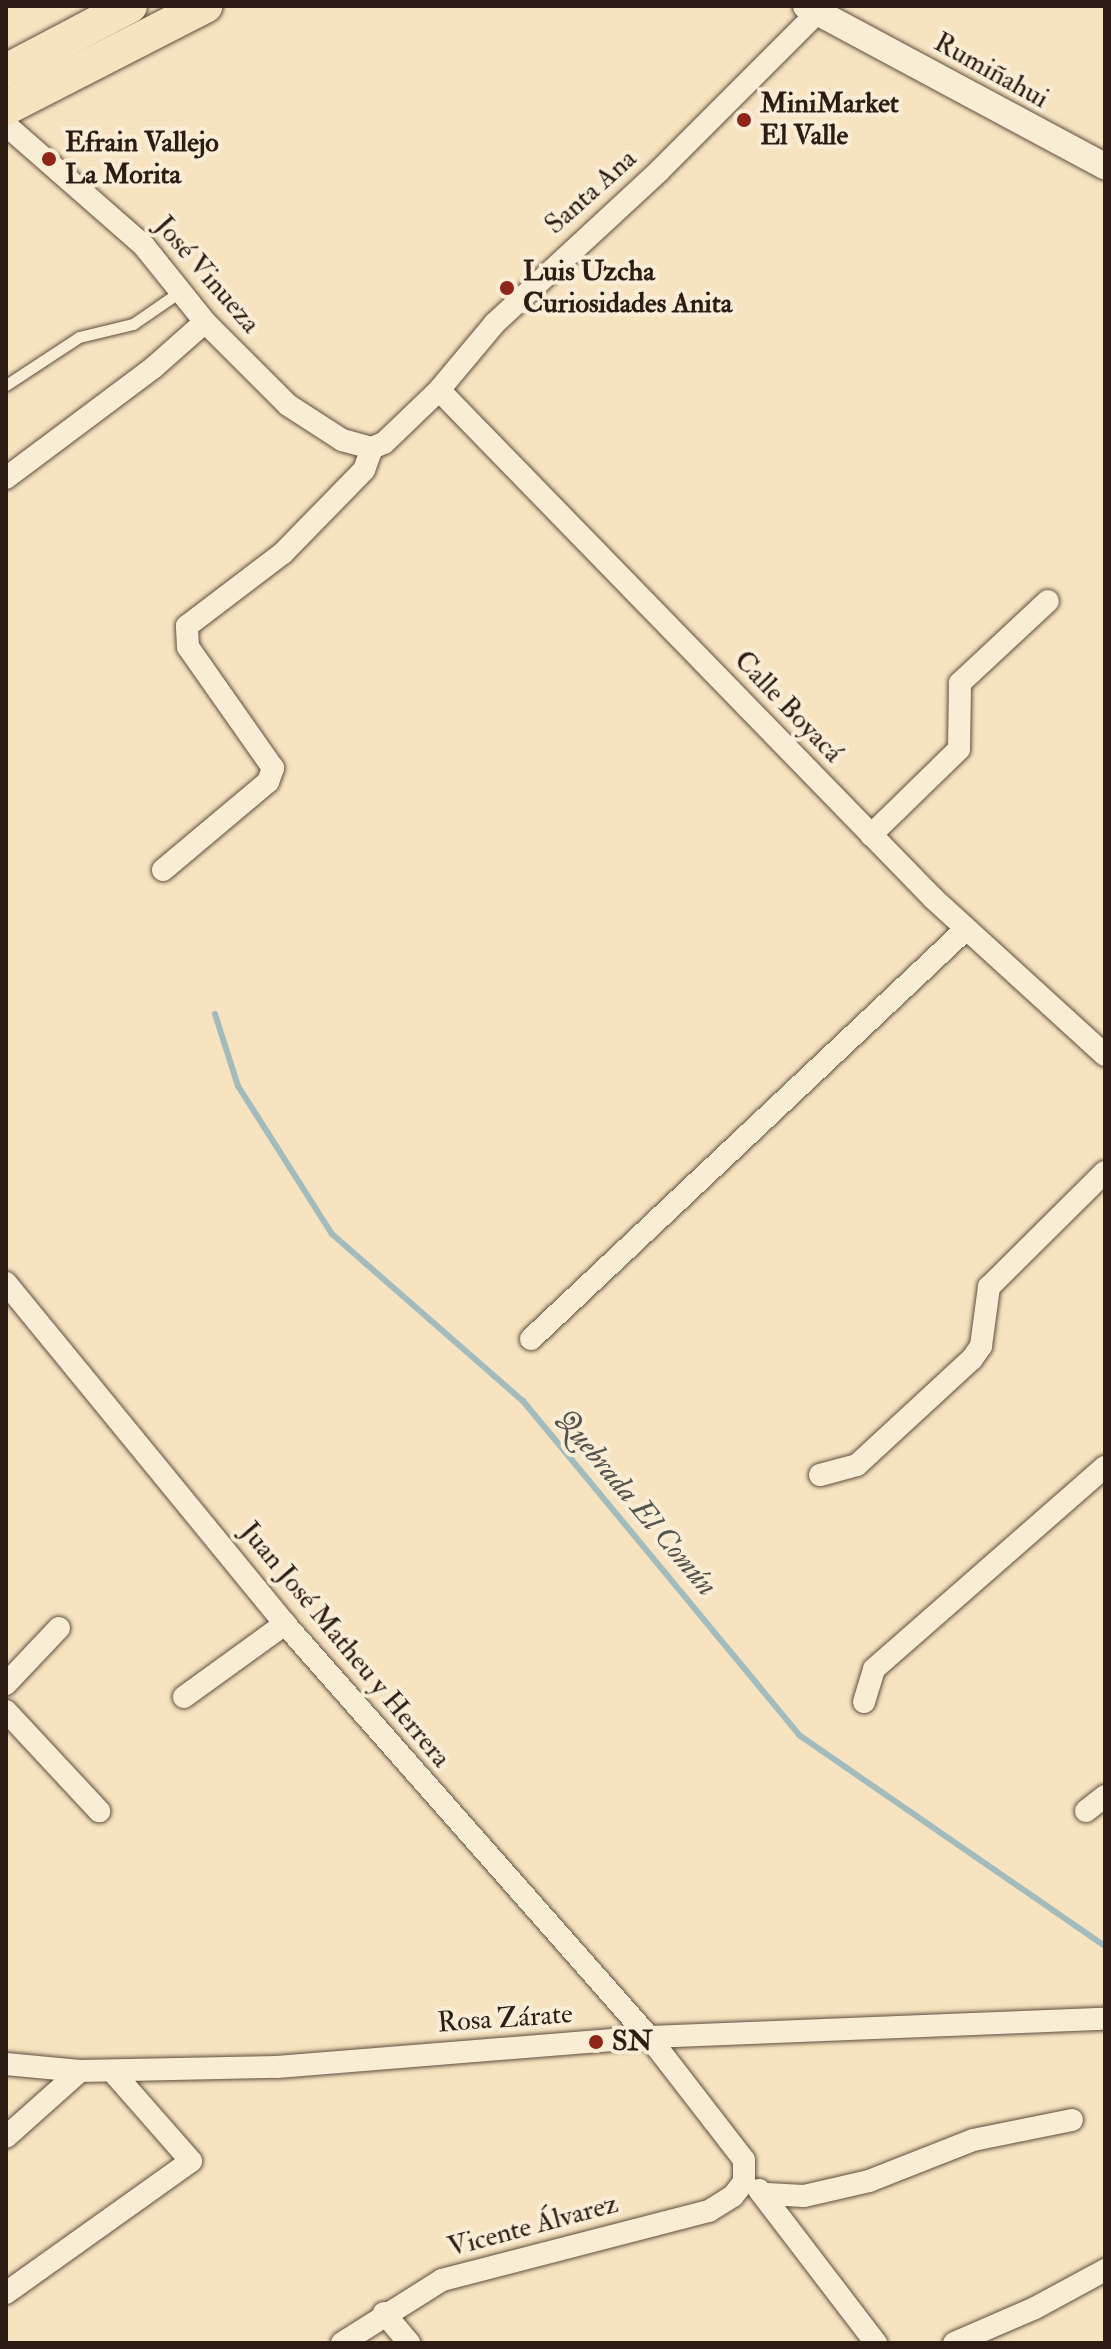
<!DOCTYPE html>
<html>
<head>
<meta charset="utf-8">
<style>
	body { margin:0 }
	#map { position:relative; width:1111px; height:2349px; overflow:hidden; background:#f7e3c0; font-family:"IM FELL Double Pica",serif }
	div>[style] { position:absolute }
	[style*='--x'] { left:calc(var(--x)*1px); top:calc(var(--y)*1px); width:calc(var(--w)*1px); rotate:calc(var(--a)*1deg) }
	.stream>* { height:6px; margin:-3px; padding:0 3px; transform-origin:3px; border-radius:3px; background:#a2bbbd }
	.roads { filter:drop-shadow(0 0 2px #604e3e) drop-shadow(0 0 2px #604e3e) }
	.service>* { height:11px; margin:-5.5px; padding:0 5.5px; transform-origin:5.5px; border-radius:5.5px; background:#faedd6 }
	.minor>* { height:22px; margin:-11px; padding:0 11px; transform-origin:11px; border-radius:11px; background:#faedd6 }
	.tertiary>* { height:26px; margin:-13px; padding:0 13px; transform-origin:13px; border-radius:13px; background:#faedd6 }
	.primary>* { height:34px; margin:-17px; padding:0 17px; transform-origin:17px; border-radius:17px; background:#f7e3c0 }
	.dots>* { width:22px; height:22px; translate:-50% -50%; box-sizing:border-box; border:4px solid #faedd6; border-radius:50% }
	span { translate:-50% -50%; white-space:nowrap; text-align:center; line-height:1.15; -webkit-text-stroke:8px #faedd6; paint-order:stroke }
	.street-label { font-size:28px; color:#2d1c13 }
	.poi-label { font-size:28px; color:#2d1c13; font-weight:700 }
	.left { translate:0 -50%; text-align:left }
	.water-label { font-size:30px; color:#56544e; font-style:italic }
	.frame { position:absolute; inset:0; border:8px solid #2d1c13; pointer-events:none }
</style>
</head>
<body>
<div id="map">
	<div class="stream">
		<div style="--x:215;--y:1014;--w:76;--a:72.3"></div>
		<div style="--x:238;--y:1086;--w:175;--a:57.6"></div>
		<div style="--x:332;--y:1234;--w:254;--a:41.2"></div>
		<div style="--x:523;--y:1401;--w:433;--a:50.4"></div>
		<div style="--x:799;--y:1735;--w:372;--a:34.6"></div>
	</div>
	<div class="roads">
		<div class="service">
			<div style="--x:6;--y:385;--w:87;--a:-33.3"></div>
			<div style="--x:79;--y:337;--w:56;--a:-13.5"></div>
			<div style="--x:133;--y:324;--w:58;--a:-34.5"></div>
		</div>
		<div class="minor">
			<div style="--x:6;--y:125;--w:184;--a:41.2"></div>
			<div style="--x:144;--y:246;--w:97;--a:51.2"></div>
			<div style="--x:205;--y:322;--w:117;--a:45"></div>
			<div style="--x:288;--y:405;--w:64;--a:32.9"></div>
			<div style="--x:342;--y:440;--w:31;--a:15"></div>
			<div style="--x:372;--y:448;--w:13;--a:-23"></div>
			<div style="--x:384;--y:443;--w:76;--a:-43.9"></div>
			<div style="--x:439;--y:390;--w:87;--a:-50.1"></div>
			<div style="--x:495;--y:323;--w:224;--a:-42.8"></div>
			<div style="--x:659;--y:171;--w:223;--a:-45"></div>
			<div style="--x:439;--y:390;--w:710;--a:45.8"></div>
			<div style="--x:934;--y:899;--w:231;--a:42.4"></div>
			<div style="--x:6;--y:478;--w:184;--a:-36.8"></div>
			<div style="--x:153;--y:368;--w:69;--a:-41.5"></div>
			<div style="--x:871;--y:835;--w:123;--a:-44.3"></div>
			<div style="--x:959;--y:749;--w:66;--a:-89.1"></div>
			<div style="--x:960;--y:683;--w:120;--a:-43"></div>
			<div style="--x:163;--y:870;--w:137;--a:-40"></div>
			<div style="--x:268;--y:782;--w:15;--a:-70"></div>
			<div style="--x:273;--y:768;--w:148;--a:-125.1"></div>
			<div style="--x:188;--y:647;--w:21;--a:-93"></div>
			<div style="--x:187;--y:626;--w:121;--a:-37.2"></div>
			<div style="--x:283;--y:553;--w:116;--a:-45.7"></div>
			<div style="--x:364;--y:470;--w:23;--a:-70"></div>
			<div style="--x:6;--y:1283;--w:441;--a:50.7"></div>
			<div style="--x:285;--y:1624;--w:551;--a:48.61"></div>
			<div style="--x:649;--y:2037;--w:155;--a:52.3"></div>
			<div style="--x:744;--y:2160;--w:22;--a:90"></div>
			<div style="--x:531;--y:1339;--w:596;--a:-43.3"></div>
			<div style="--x:820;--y:1475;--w:38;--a:-15"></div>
			<div style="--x:857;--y:1465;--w:156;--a:-42.7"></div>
			<div style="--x:972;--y:1359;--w:16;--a:-55"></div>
			<div style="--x:981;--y:1346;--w:60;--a:-82.3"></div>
			<div style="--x:989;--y:1287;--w:163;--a:-44.8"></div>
			<div style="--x:6;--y:1684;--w:77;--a:-46.6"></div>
			<div style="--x:184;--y:1697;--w:125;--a:-35.9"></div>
			<div style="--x:864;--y:1702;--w:34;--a:-73"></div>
			<div style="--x:874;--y:1669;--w:307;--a:-41.2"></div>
			<div style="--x:6;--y:1711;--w:137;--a:47.1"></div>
			<div style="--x:1086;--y:1811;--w:24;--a:-38"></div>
			<div style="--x:6;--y:2064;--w:74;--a:5.4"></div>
			<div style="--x:80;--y:2071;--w:197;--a:-1.2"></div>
			<div style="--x:277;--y:2067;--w:373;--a:-4.6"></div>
			<div style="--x:649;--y:2037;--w:456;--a:-2.3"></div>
			<div style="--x:6;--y:2137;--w:99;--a:-41.7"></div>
			<div style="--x:759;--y:2190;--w:193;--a:52.6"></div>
			<div style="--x:767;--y:2194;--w:37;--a:3"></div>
			<div style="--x:804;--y:2196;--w:67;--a:-13"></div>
			<div style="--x:869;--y:2181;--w:112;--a:-21.5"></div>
			<div style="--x:973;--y:2140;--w:101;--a:-11.4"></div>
			<div style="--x:6;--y:2293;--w:227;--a:-35.5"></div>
			<div style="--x:191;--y:2161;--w:120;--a:-131.3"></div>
			<div style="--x:384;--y:2313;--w:39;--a:50"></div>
			<div style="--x:342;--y:2343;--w:118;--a:-32.2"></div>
			<div style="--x:442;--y:2280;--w:276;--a:-14.5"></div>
			<div style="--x:709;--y:2211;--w:28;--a:-32"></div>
			<div style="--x:733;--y:2196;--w:18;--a:-52"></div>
			<div style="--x:954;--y:2343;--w:88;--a:-23.4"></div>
			<div style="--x:1035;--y:2308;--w:80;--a:-28.5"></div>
		</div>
		<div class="tertiary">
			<div style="--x:806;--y:6;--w:339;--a:28.2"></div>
		</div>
		<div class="primary">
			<div style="--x:6;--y:71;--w:140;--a:-27.7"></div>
			<div style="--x:6;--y:108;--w:224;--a:-27.1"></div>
		</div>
	</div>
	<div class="dots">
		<div style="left:744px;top:120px;background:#8f2418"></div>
		<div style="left:49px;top:159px;background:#8f2418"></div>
		<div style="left:507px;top:288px;background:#8f2418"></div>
		<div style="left:596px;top:2042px;background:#8f2418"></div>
	</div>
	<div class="street-label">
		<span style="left:991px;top:71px;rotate:29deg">Rumiñahui</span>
		<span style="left:591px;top:192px;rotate:-42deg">Santa Ana</span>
		<span style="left:207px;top:275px;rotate:49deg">José Vinueza</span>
		<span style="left:788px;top:707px;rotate:46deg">Calle Boyacá</span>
		<span style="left:345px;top:1645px;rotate:50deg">Juan José Matheu y Herrera</span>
		<span style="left:505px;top:2019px;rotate:-4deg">Rosa Zárate</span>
		<span style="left:533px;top:2226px;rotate:-15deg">Vicente Álvarez</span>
	</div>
	<div class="poi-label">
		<span class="left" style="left:760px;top:120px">MiniMarket<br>El Valle</span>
		<span class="left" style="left:65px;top:159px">Efrain Vallejo<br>La Morita</span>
		<span class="left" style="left:523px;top:288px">Luis Uzcha<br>Curiosidades Anita</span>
		<span class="left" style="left:612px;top:2042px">SN</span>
	</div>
	<div class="water-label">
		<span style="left:636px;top:1503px;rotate:50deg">Quebrada El Común</span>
	</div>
	<div class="frame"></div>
</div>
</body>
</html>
